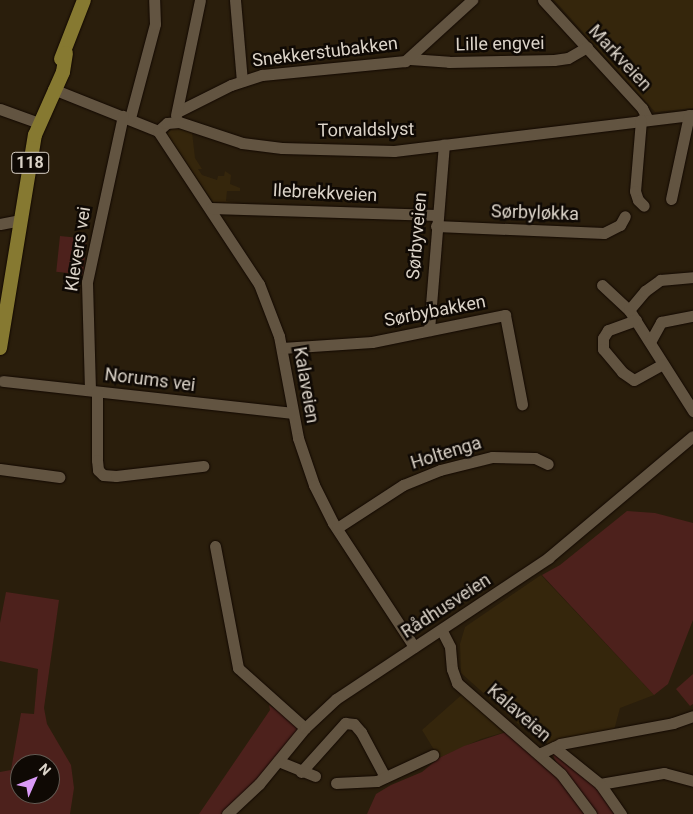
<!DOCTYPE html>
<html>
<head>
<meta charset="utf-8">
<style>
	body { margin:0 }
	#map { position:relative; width:693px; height:814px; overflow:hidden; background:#2a1e0c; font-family:Roboto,sans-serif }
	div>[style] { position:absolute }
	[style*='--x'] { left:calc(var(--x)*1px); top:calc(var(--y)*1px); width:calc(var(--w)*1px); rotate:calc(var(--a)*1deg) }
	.built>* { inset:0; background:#35260c }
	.green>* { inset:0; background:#4d211c; transform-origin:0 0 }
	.roads { filter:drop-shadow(0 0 1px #120800) drop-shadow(0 0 1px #120800) }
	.minor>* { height:11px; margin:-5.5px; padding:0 5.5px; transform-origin:5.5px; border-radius:5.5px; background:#625441 }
	.major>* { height:14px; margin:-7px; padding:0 7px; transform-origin:7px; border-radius:7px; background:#867931 }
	span { translate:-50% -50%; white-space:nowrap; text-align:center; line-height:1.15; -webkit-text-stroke:5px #0f0904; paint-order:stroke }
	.shield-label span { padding:1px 4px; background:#0f0904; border:1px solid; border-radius:4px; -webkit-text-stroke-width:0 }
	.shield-label { font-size:16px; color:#dbd3c8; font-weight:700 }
	.street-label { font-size:18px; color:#dbd3c8 }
	.north { position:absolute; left:10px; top:754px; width:50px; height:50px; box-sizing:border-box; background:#0f0904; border:1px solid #615a52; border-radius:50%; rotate:46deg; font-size:14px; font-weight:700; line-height:20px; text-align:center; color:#dbd3c8 }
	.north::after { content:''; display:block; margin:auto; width:18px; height:22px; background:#da9af7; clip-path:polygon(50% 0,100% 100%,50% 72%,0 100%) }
</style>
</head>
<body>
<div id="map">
	<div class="built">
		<div style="clip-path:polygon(554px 0,693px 0,693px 108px,655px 112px)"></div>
		<div style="clip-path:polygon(173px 128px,192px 132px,195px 158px,202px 169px,198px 169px,202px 175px,217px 180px,218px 176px,224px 176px,225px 171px,231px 175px,230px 184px,240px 188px,240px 191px,227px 191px,226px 201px,237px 203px,213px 202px,167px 134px)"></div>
		<div style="clip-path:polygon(541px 575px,654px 695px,620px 708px,613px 734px,550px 749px,546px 742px,517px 723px,461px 673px,460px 644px,465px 627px)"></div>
		<div style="clip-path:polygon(466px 691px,512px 730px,481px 739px,439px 758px,422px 730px)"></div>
	</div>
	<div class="green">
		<div style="left:60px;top:236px;width:27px;height:36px;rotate:6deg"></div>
		<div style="clip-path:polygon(627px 511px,655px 513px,693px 523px,693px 620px,668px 684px,654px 695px,542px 575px,560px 565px)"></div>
		<div style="clip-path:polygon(evenodd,6px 592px,59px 600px,44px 708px,47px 724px,71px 765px,74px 788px,70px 814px,0 814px,0 772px,11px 770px,21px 713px,34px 714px,38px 669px,0 661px,0 623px,6px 592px,20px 764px,50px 764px,50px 794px,20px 794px,20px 764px)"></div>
		<div style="clip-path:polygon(693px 674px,693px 704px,690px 706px,676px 689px)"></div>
		<div style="clip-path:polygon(269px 705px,305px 728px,227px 814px,199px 814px,270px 710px)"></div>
		<div style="clip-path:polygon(512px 730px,591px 814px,367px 814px,376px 794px,391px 785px,422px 772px,439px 758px,464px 746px)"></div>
		<div style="clip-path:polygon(550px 749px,600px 784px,621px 814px,597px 814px,557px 764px)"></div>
	</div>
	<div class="roads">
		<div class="minor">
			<div style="--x:235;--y:0;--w:81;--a:85.1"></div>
			<div style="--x:543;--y:0;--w:147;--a:47.5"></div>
			<div style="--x:642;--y:108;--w:13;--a:63"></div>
			<div style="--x:410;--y:59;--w:39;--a:4"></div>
			<div style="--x:449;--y:62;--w:105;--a:-1.1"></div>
			<div style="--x:554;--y:60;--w:14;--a:-8"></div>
			<div style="--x:568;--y:58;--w:22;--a:-30"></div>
			<div style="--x:53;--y:89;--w:113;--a:21.8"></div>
			<div style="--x:158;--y:131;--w:12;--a:-42"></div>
			<div style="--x:167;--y:123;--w:12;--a:-5"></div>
			<div style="--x:179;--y:122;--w:66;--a:18.4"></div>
			<div style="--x:242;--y:143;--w:40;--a:7.1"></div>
			<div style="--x:282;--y:148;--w:112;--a:1.5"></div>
			<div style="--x:394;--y:151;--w:301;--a:-6.9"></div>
			<div style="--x:0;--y:109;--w:41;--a:19.7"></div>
			<div style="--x:177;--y:112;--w:60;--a:-26.6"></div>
			<div style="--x:231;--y:85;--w:33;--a:-18"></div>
			<div style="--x:262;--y:75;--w:144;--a:-5.6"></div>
			<div style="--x:405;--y:61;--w:91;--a:-42.3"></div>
			<div style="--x:176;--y:115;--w:117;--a:-78.2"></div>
			<div style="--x:130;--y:118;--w:97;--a:-75.1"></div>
			<div style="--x:155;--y:24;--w:24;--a:-92"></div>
			<div style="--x:641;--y:120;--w:71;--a:94.8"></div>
			<div style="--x:635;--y:191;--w:9;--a:72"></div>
			<div style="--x:638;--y:200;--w:8;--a:45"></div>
			<div style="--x:158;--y:131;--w:183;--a:56.6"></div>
			<div style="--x:259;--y:284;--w:56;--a:69"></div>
			<div style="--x:279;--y:336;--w:104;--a:79.4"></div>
			<div style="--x:298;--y:438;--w:50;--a:71.2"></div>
			<div style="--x:314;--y:485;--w:42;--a:63.4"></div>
			<div style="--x:333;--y:523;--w:148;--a:56.8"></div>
			<div style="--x:671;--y:199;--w:86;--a:-77.9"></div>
			<div style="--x:211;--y:208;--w:226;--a:1.8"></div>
			<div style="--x:0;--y:224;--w:21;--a:-11"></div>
			<div style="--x:436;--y:226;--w:168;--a:2.4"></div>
			<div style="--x:604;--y:233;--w:18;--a:-27"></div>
			<div style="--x:620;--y:225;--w:10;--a:-61"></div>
			<div style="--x:602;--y:285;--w:37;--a:43"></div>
			<div style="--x:629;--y:310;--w:120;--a:57.6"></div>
			<div style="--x:629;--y:310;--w:25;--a:-50"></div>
			<div style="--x:645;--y:291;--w:19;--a:-36"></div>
			<div style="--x:660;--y:280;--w:33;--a:-5"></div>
			<div style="--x:636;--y:320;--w:30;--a:160"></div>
			<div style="--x:608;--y:330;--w:9;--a:122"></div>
			<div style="--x:603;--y:338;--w:11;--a:90"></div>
			<div style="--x:603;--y:349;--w:30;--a:50"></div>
			<div style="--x:622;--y:372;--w:14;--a:34"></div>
			<div style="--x:634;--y:380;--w:33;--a:-29"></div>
			<div style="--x:429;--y:330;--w:186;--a:-85.4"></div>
			<div style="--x:650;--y:342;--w:23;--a:-61"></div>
			<div style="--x:661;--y:322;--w:33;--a:-11"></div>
			<div style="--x:282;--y:348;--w:90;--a:-3.8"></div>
			<div style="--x:372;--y:342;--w:136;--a:-11.5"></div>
			<div style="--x:505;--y:315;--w:91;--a:79.2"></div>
			<div style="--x:3;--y:381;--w:291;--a:6.3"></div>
			<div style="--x:90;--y:390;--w:108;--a:-91.6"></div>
			<div style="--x:87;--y:282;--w:170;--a:-77.8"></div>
			<div style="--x:97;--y:392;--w:68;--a:90"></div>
			<div style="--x:97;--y:460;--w:10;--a:84"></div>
			<div style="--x:98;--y:470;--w:7;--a:45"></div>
			<div style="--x:103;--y:475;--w:13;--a:4"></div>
			<div style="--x:116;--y:476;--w:88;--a:-6.6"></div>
			<div style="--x:0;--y:469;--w:60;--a:7.7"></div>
			<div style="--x:337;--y:528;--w:79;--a:-33.1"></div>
			<div style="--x:403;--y:485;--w:40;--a:-22"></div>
			<div style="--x:440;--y:470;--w:54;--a:-14"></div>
			<div style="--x:492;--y:457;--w:43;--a:1.3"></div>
			<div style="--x:535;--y:458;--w:14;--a:25"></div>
			<div style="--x:215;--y:546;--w:124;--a:79.3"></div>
			<div style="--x:238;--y:668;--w:90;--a:41.8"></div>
			<div style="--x:442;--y:631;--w:18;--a:63"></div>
			<div style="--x:450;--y:647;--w:22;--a:85"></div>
			<div style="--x:452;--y:669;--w:15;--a:70"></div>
			<div style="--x:457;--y:683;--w:138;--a:41.2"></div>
			<div style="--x:561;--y:774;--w:50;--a:53.1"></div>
			<div style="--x:554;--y:747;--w:59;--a:38.8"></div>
			<div style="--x:600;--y:784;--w:65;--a:-9.8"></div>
			<div style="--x:664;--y:773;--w:30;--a:15"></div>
			<div style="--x:539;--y:754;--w:23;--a:-25"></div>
			<div style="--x:560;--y:744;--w:115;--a:-10.5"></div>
			<div style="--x:673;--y:723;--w:21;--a:-19"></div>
			<div style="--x:278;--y:761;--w:40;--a:22"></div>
			<div style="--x:301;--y:772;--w:66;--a:-48.1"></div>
			<div style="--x:345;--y:723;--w:9;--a:6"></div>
			<div style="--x:354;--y:724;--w:11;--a:49"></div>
			<div style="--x:361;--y:732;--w:51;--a:61.9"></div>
			<div style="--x:336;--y:783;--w:41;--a:-2.8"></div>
			<div style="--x:377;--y:781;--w:62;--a:-24.9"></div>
			<div style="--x:600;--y:784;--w:37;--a:55"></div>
			<div style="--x:227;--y:814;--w:44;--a:-43.2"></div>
			<div style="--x:259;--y:784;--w:72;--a:-50.6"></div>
			<div style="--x:305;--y:728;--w:42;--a:-43.1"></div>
			<div style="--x:336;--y:699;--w:255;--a:-33.6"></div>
			<div style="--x:548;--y:558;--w:189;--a:-40.1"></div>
		</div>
		<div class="major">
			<div style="--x:61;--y:59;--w:63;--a:-68.7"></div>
			<div style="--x:0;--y:348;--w:216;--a:-80.7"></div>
			<div style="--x:35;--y:135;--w:69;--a:-66"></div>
			<div style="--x:63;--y:72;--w:19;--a:-81"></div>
		</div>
	</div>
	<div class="shield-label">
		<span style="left:30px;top:163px">118</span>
	</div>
	<div class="street-label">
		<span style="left:500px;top:44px;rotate:-1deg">Lille engvei</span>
		<span style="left:325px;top:52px;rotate:-7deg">Snekkerstubakken</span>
		<span style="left:620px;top:58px;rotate:47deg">Markveien</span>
		<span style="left:366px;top:130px;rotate:-1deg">Torvaldslyst</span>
		<span style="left:325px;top:193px;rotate:3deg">Ilebrekkveien</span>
		<span style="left:535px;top:213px;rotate:2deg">Sørbyløkka</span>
		<span style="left:417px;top:236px;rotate:-85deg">Sørbyveien</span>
		<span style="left:78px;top:249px;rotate:-81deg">Klevers vei</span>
		<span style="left:435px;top:311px;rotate:-11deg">Sørbybakken</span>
		<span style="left:150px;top:380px;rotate:7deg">Norums vei</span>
		<span style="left:306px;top:385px;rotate:80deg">Kalaveien</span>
		<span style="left:446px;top:453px;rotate:-17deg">Holtenga</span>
		<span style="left:446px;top:606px;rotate:-33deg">Rådhusveien</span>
		<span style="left:519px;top:713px;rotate:41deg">Kalaveien</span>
	</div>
	<div class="north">N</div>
</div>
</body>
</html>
